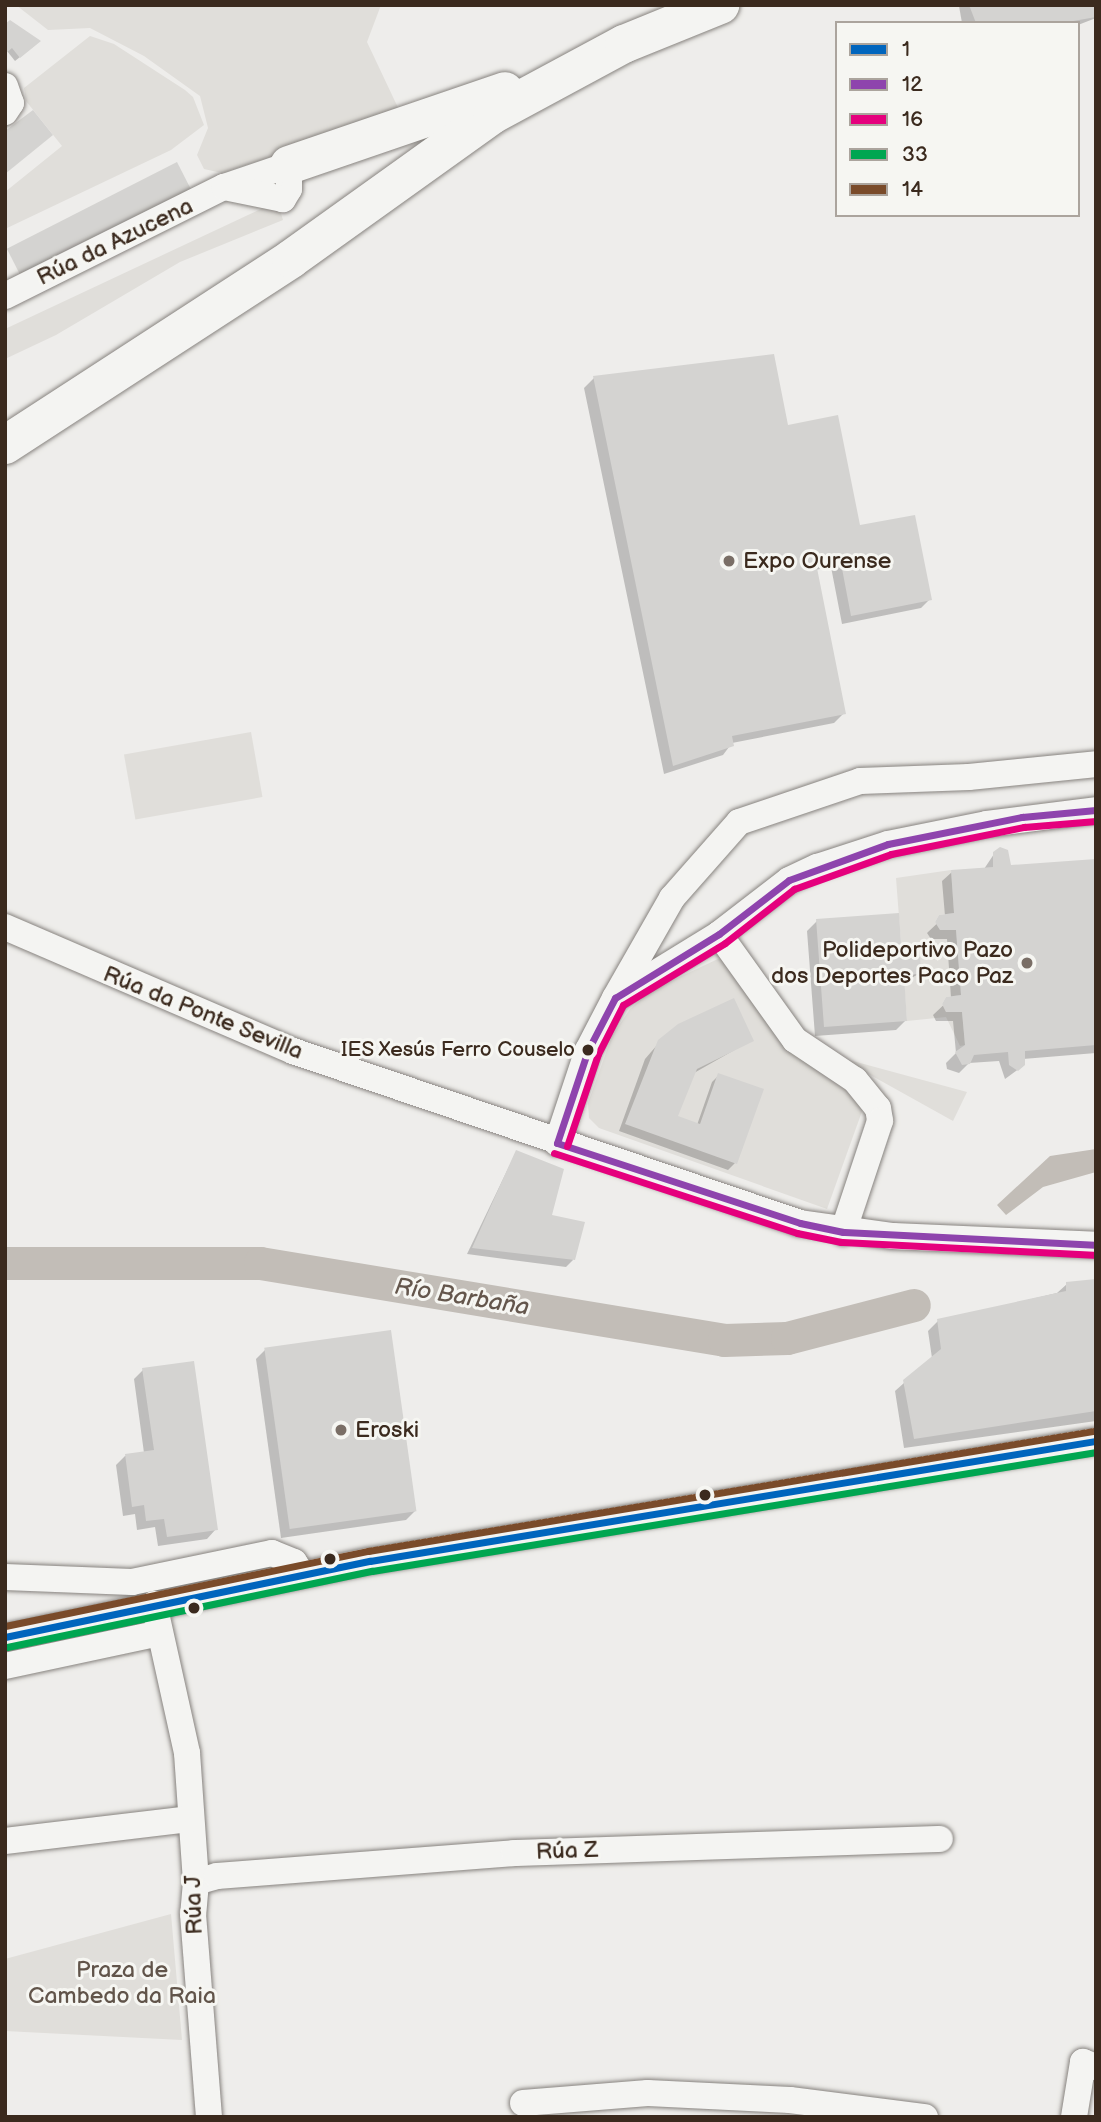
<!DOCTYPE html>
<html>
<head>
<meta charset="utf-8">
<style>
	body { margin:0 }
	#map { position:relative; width:1101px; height:2122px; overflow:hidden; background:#eeedeb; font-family:"Balsamiq Sans",sans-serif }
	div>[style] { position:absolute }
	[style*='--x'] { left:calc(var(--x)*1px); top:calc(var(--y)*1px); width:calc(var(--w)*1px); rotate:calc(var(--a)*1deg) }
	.built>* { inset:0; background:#e0deda; transform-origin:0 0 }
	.water>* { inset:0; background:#c2bdb7 }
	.shadow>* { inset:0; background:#0003 }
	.river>* { height:33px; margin:-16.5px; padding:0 16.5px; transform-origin:16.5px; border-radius:16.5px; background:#c2bdb7 }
	.building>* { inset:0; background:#d4d3d1; transform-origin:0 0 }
	.roads { filter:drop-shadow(0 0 2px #87837f) drop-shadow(0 0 2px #87837f) }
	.minor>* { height:26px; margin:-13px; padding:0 13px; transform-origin:13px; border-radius:13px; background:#f4f4f2 }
	.highway>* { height:38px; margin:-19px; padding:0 19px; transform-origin:19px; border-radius:19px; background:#f4f4f2 }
	.bus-1>* { height:7px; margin:-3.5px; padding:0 3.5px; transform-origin:3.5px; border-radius:3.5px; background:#0065bd }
	.bus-2>* { height:7px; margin:-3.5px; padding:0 3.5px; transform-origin:3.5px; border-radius:3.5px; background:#8e44ad }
	.bus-3>* { height:7px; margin:-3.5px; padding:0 3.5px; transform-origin:3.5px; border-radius:3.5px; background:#e5007d }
	.bus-4>* { height:7px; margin:-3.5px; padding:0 3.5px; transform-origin:3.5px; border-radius:3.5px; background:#00a651 }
	.bus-5>* { height:7px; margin:-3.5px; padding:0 3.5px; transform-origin:3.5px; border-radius:3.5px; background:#7a4b2a }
	.dots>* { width:19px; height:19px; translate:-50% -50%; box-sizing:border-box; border:4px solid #f6f6f2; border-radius:50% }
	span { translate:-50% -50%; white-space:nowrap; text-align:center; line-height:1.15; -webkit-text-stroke:6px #f6f6f2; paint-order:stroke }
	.bus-label { font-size:21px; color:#3b2a1e }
	.right { translate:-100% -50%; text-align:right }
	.street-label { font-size:23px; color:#3b2a1e }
	.poi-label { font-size:23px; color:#3b2a1e }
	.left { translate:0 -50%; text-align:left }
	.park-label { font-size:23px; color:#61544a }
	.water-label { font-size:24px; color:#64564c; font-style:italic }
	.frame { position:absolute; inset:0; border:7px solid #3b2a1e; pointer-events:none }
	.legend { position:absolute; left:835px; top:21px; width:245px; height:196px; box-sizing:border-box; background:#f6f6f2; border:2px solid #aba49d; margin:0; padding:9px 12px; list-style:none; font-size:21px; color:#3b2a1e }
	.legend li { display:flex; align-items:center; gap:14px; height:35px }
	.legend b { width:35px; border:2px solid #aba49d }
</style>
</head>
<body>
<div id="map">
	<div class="built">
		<div style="clip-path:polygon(16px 5px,381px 5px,367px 42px,401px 114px,222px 173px,204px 169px,197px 155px,208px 128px,200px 96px,144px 56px,90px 28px,48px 30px)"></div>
		<div style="clip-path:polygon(90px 36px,114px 44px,185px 90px,193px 97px,204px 125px,171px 150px,5px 229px,5px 192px,62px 146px,26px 101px,24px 88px)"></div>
		<div style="clip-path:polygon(265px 207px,279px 207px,283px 220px,180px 262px,56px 335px,5px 359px,5px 329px)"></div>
		<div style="left:251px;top:732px;width:66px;height:129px;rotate:80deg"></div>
		<div style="clip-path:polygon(951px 870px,954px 913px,939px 915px,935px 922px,940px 930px,956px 930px,961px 995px,946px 997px,942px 1004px,946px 1012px,962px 1012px,965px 1045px,960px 1046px,946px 1017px,907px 1021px,896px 878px)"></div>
		<div style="clip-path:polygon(720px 958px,865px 1103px,827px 1209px,599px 1128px,589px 1118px,588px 1103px,612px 1036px,630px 1009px,652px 990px)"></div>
		<div style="clip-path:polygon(838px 1057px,967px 1092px,953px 1121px)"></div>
		<div style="clip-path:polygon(171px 1914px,182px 2040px,5px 2031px,5px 1959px)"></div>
	</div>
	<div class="water">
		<div style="clip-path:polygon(1096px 1149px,1096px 1172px,1043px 1187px,1006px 1215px,997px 1205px,1050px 1156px)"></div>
	</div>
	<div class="shadow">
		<div style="clip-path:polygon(1096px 5px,1096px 18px,1078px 25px,962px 23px,959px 6px)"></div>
		<div style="clip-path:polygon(5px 26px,35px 45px,15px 61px,7px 51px)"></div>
		<div style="clip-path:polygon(594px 378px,787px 427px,859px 527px,930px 599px,921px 608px,842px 624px,831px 567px,815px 570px,844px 713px,834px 723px,732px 743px,723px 755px,664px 774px,584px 388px)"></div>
		<div style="clip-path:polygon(994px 854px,1009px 867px,1096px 860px,1096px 1053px,1023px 1059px,1023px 1066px,1005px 1079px,999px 1061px,969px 1063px,959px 1073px,947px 1069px,946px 1063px,956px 1053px,953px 1021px,936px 1021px,933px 1015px,951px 998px,947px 939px,931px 939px,927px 933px,945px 916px,942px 881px,952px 872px,984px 869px)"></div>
		<div style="clip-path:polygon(817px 921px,920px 973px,903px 983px,906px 1020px,896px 1030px,815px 1036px,807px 931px)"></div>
		<div style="clip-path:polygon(664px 1037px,752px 1040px,694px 1073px,676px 1118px,697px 1125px,712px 1082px,719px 1075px,735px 1163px,728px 1170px,619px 1131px,645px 1059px)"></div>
		<div style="clip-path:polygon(516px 1152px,573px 1260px,566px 1267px,467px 1254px)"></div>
		<div style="clip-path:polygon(1096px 1280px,1096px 1421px,904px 1448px,895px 1391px,932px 1358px,928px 1331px,938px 1321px,1057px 1293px,1067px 1284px)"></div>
		<div style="clip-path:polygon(265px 1350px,415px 1511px,406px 1520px,281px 1538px,256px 1359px)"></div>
		<div style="clip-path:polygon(143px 1370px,216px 1529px,207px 1539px,158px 1546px,155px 1527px,137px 1530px,135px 1514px,123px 1516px,116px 1465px,125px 1456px,144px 1453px,134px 1379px)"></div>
	</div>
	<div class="river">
		<div style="--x:5;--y:1263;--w:255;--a:0"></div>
		<div style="--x:260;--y:1263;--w:470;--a:9.4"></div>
		<div style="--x:724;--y:1340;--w:63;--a:-1.8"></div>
		<div style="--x:787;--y:1338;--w:131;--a:-14.6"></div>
	</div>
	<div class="building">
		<div style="clip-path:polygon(969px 5px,1096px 5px,1096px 17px,1062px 23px,976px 23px)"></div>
		<div style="clip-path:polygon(10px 20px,41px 41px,20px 58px,12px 48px,5px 54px,5px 24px)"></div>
		<div style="clip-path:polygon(33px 110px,53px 135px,5px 174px,5px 131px)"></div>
		<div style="left:177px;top:162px;width:34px;height:191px;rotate:63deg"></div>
		<div style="clip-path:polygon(774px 354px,788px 425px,838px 415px,860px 525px,915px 515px,932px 600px,851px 616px,840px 558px,816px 563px,846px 714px,732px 736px,734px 746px,673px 766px,593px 376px)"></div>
		<div style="clip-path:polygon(1000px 847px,1008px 850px,1011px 865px,1096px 859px,1096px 1045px,1025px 1051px,1025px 1065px,1018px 1071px,1009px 1065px,1008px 1052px,974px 1055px,970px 1064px,962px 1065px,955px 1052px,965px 1045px,962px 1012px,946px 1012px,942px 1004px,946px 997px,961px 995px,956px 930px,940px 930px,935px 922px,939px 915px,954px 913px,951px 870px,993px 867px,993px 852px)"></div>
		<div style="clip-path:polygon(899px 913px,902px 958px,920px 957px,921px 974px,904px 975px,907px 1021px,824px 1027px,816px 919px)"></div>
		<div style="clip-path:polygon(734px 998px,754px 1041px,697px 1069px,678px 1116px,700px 1124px,718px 1073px,764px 1089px,737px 1164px,625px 1124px,658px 1040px,678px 1024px)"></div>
		<div style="clip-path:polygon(516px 1150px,564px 1169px,552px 1215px,585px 1222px,575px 1260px,472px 1248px)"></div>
		<div style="clip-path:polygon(1096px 1279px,1096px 1411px,914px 1439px,903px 1380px,941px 1349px,937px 1319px,1066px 1291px,1066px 1282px)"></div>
		<div style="left:391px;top:1330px;width:183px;height:128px;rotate:82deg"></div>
		<div style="clip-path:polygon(194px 1361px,218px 1530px,167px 1537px,164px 1519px,146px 1521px,144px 1505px,132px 1507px,125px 1454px,154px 1450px,142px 1368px)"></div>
	</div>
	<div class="roads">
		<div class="minor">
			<div style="--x:5;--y:86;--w:18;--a:71"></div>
			<div style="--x:11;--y:103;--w:11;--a:124"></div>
			<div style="--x:5;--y:296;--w:245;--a:-26.5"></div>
			<div style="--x:224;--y:187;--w:69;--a:-18.7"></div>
			<div style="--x:289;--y:165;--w:24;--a:90"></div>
			<div style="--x:289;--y:189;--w:12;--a:121"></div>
			<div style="--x:283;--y:199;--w:60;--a:-168.5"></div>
			<div style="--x:5;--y:927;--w:314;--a:23.3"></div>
			<div style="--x:293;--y:1051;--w:535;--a:18.74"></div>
			<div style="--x:800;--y:1223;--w:94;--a:8"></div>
			<div style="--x:893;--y:1236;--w:203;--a:2.5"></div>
			<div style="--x:719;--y:934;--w:130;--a:54.4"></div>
			<div style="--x:795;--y:1040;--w:72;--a:33.7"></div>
			<div style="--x:855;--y:1080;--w:36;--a:51"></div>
			<div style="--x:878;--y:1108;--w:13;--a:81"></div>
			<div style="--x:880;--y:1121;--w:117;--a:108.4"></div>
			<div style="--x:620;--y:995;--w:116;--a:-31.6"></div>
			<div style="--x:719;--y:934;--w:88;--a:-37.6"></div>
			<div style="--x:789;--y:880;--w:31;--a:-25"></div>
			<div style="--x:817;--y:867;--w:75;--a:-17.9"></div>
			<div style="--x:888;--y:844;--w:101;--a:-11.4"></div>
			<div style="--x:987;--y:824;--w:110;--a:-7.3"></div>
			<div style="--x:557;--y:1143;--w:98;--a:-71.6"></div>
			<div style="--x:588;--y:1050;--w:59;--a:-62.6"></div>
			<div style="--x:615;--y:998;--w:115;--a:-60.3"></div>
			<div style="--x:672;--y:898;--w:101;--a:-48.6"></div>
			<div style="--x:739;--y:822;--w:128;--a:-18.7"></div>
			<div style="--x:860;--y:781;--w:109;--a:-2.1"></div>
			<div style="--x:969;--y:777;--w:128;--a:-5.8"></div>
			<div style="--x:5;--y:1577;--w:127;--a:2.3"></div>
			<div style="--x:132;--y:1582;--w:143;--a:-11.7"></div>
			<div style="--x:272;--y:1553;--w:24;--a:22"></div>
			<div style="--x:294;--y:1562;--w:14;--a:56"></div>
			<div style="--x:154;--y:1604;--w:153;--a:77.5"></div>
			<div style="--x:187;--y:1753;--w:129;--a:86"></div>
			<div style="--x:196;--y:1882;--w:32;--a:95"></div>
			<div style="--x:193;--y:1914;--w:204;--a:85.5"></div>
			<div style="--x:5;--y:1637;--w:373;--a:-11.8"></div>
			<div style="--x:370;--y:1561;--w:736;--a:-9.39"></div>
			<div style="--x:5;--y:1666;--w:158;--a:-12"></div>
			<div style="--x:5;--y:1841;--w:185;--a:-6.8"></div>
			<div style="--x:196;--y:1882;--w:22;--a:-16"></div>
			<div style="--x:217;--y:1876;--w:298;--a:-4.4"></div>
			<div style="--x:514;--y:1853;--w:426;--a:-1.9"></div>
			<div style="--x:523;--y:2103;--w:125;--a:-4.6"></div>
			<div style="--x:648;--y:2093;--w:142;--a:2.8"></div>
			<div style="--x:790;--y:2100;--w:136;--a:7.2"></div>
			<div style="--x:1074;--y:2117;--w:56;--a:-80.7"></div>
			<div style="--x:1083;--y:2062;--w:14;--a:21"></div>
		</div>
		<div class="highway">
			<div style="--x:289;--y:165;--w:228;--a:-18.9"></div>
			<div style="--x:5;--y:445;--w:341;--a:-33"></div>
			<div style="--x:291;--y:259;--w:247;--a:-35.6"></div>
			<div style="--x:492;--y:115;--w:150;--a:-28.3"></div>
			<div style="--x:624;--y:44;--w:104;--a:-22.1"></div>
		</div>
	</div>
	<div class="bus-1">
		<div style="--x:5;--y:1637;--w:373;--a:-11.8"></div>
		<div style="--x:370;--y:1561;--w:736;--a:-9.39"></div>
	</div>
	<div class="bus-2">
		<div style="--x:557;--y:1143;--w:98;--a:-71.6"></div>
		<div style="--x:588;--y:1050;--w:59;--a:-62.6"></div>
		<div style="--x:615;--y:998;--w:122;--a:-31.6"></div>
		<div style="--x:719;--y:934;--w:88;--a:-37.6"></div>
		<div style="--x:789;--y:880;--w:105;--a:-20"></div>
		<div style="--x:888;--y:844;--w:137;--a:-11.4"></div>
		<div style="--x:1022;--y:817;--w:74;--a:-5.4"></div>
		<div style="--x:557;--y:1143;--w:256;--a:18.2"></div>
		<div style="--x:800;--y:1223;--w:44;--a:11.8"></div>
		<div style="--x:843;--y:1232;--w:253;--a:2.9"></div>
	</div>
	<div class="bus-3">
		<div style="--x:567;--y:1146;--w:97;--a:-71.4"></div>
		<div style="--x:598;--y:1054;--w:55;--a:-63"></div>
		<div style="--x:623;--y:1005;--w:119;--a:-31.3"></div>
		<div style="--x:725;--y:943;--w:88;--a:-38"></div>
		<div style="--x:794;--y:889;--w:103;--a:-19.8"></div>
		<div style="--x:891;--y:854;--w:136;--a:-11.5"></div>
		<div style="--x:1024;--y:827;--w:72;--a:-4.8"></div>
		<div style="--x:554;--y:1153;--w:256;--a:18.2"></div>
		<div style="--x:797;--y:1233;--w:45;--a:11.6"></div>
		<div style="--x:841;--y:1242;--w:254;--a:2.9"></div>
	</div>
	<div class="bus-4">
		<div style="--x:7;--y:1647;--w:373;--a:-11.8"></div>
		<div style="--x:372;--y:1571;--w:734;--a:-9.33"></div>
	</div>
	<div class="bus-5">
		<div style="--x:5;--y:1626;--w:371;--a:-11.7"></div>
		<div style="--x:368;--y:1551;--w:736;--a:-9.39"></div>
	</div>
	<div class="dots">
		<div style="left:729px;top:561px;background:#7a6e66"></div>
		<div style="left:1027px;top:963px;background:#7a6e66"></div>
		<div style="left:588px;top:1050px;background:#3b2a1e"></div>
		<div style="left:341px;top:1430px;background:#7a6e66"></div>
		<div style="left:705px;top:1495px;background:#3b2a1e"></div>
		<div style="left:330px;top:1559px;background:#3b2a1e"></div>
		<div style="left:194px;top:1608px;background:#3b2a1e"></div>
	</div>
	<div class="bus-label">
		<span class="right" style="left:575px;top:1050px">IES Xesús Ferro Couselo</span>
	</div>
	<div class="street-label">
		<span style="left:115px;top:242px;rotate:-26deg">Rúa da Azucena</span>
		<span style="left:203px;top:1013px;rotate:22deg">Rúa da Ponte Sevilla</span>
		<span style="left:567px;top:1851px;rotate:-2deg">Rúa Z</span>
		<span style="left:194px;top:1905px;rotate:-92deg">Rúa J</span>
	</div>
	<div class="poi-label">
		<span class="left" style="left:743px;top:561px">Expo Ourense</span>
		<span class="right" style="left:1013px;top:963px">Polideportivo Pazo<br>dos Deportes Paco Paz</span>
		<span class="left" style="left:355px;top:1430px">Eroski</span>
	</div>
	<div class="park-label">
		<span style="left:122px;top:1983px">Praza de<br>Cambedo da Raia</span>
	</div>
	<div class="water-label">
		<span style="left:462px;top:1297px;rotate:9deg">Río Barbaña</span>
	</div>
	<div class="frame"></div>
	<ul class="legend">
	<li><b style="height:9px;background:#0065bd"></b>1</li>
	<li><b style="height:9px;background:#8e44ad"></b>12</li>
	<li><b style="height:9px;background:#e5007d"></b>16</li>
	<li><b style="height:9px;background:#00a651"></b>33</li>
	<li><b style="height:9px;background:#7a4b2a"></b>14</li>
	</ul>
</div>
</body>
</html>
